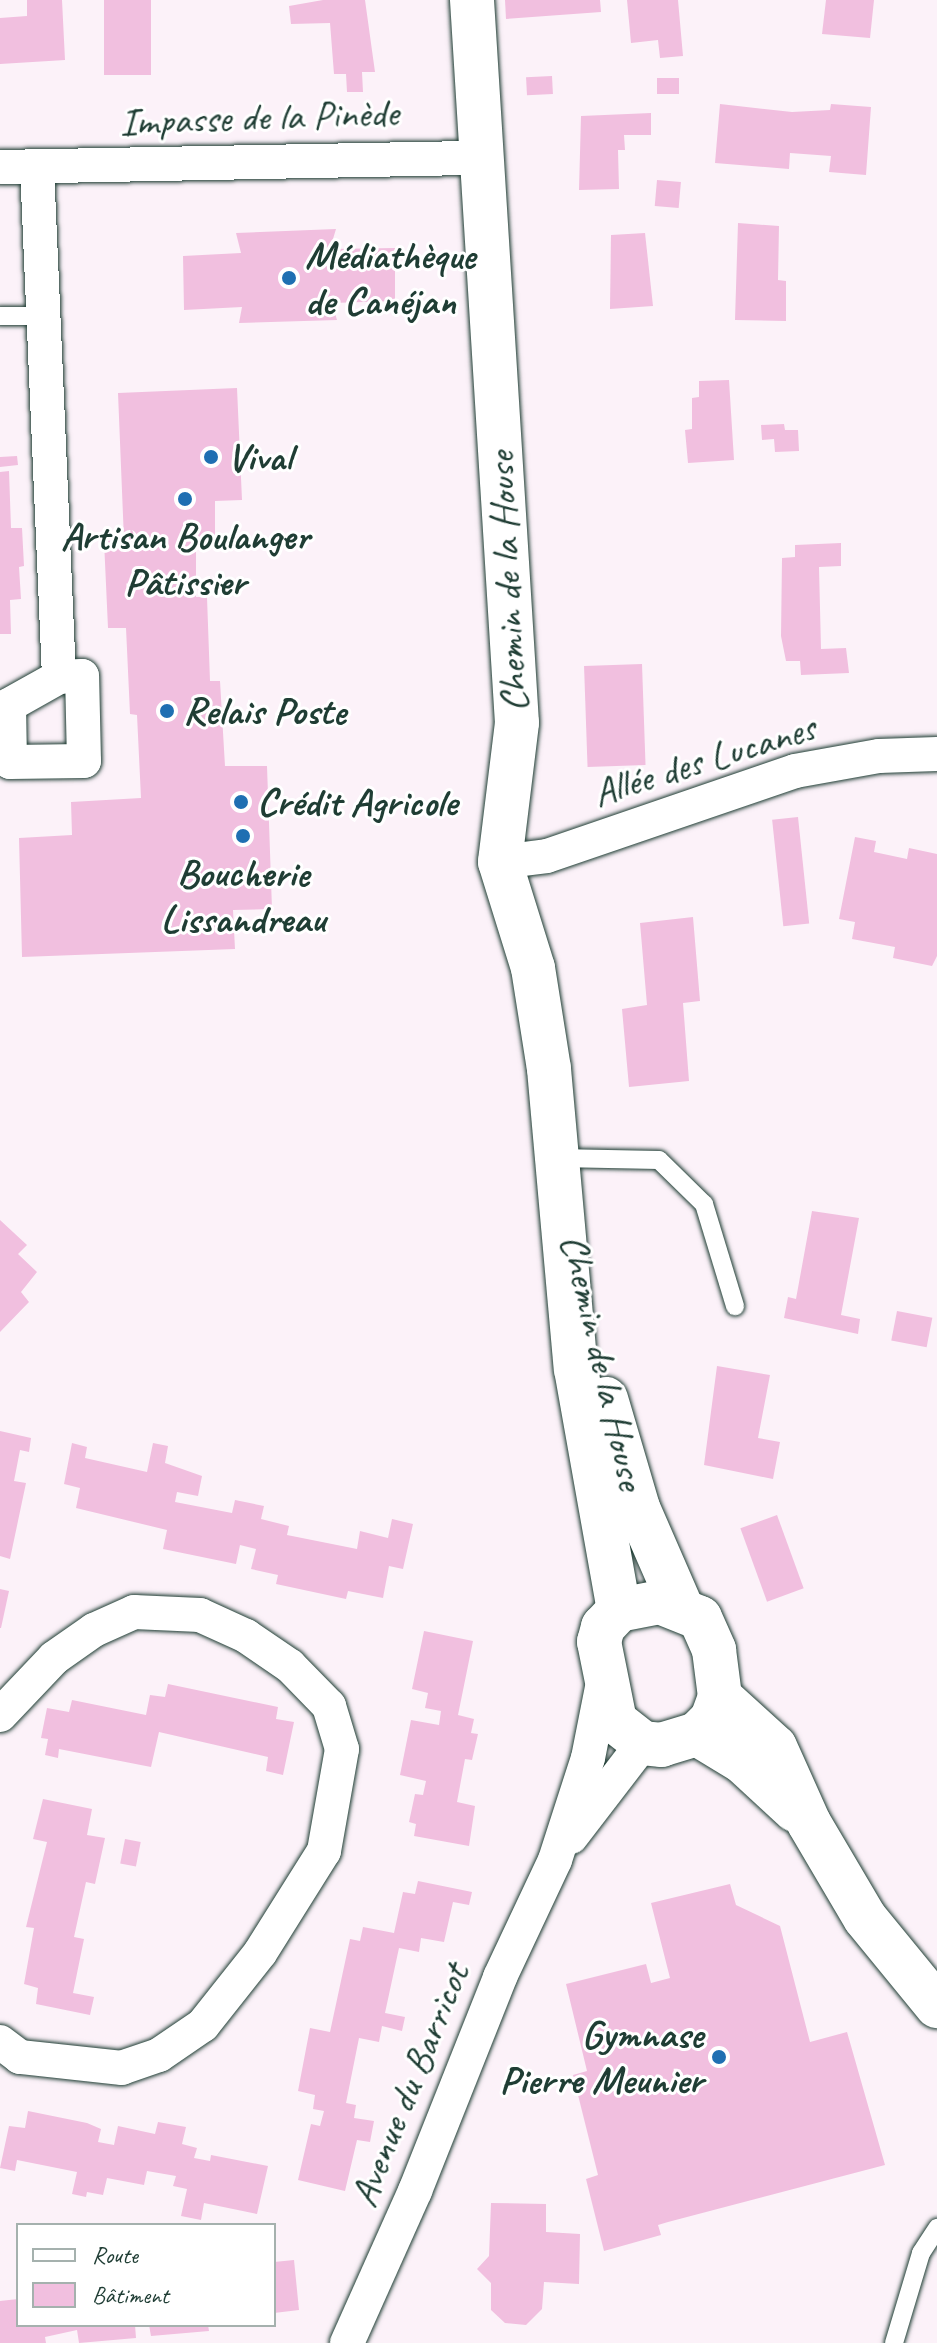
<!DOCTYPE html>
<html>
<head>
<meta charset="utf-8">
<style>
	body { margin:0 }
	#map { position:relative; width:937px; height:2343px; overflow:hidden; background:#fcf2f9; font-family:Caveat,sans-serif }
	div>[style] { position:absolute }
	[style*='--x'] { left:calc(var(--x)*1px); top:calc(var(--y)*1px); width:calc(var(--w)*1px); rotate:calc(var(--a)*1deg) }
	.building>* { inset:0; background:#f1bfdf; transform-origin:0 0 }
	.roads { filter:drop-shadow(0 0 2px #1f3d34) drop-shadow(0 0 2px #1f3d34) }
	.lane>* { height:18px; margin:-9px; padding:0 9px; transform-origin:9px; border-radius:9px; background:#fff }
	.street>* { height:34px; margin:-17px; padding:0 17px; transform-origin:17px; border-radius:17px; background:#fff }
	.secondary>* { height:44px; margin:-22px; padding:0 22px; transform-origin:22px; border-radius:22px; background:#fff }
	.dots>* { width:22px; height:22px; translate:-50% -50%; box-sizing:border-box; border:4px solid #fff; border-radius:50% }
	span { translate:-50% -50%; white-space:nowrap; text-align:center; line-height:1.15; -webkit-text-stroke:6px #fff; paint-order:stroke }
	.street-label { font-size:40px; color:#1f3d34 }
	.poi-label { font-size:40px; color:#1f3d34; font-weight:700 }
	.left { translate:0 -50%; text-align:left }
	.right { translate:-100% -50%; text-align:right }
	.legend { position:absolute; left:16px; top:2223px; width:260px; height:104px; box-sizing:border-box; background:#fff; border:2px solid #a5b1ae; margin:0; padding:10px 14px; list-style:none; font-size:24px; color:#1f3d34 }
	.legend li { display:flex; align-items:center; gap:16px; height:40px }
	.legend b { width:40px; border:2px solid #a5b1ae }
</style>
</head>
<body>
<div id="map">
	<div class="building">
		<div style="clip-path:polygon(27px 0,62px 0,65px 60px,0 64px,0 18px,27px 16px)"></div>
		<div style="left:104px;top:0;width:47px;height:75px"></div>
		<div style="clip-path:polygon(323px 0,365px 0,375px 72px,362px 72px,363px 92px,347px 92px,346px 74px,334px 74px,330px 23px,291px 24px,289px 6px)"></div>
		<div style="clip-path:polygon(505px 0,600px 0,601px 12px,506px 19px)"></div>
		<div style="clip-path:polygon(627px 0,678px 0,683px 56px,660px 58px,658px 40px,631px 43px)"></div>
		<div style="clip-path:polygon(826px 0,874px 0,870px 38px,822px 34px)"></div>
		<div style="left:552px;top:76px;width:18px;height:26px;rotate:87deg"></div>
		<div style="left:657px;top:78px;width:22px;height:16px"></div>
		<div style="clip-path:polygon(720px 104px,792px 112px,830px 110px,831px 104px,871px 107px,866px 175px,829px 172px,831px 156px,790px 153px,789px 169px,715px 163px)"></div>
		<div style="clip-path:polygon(651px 113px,651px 135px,624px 135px,625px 150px,618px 150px,619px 189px,579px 190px,581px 116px)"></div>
		<div style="left:657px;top:180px;width:24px;height:26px;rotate:5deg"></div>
		<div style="clip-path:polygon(738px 223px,779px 226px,778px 280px,786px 281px,786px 321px,735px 320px)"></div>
		<div style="clip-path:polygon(336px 229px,330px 249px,395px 248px,395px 301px,332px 303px,337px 320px,239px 323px,242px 307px,184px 310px,183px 256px,241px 253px,236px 233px)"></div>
		<div style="clip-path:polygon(645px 233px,653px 306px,610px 309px,611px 235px)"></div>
		<div style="clip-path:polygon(729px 380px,734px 460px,688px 463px,685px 430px,692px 429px,692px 398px,699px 397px,699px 381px)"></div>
		<div style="clip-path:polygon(237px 388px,242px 500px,215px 501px,215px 544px,196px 545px,196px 597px,207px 597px,210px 681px,220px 681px,225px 766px,267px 766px,272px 909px,233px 910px,235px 949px,22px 957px,19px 838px,72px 835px,71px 802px,141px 798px,137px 715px,130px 714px,126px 628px,108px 628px,104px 541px,124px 540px,118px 393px)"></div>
		<div style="clip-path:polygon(784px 424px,785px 430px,798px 430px,799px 451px,775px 452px,774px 439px,762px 440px,761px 425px)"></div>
		<div style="clip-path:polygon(17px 456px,18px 465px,0 467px,0 457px)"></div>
		<div style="clip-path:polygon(9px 471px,11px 528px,22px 528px,24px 566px,19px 567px,21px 599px,10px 600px,11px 634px,0 634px,0 472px)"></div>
		<div style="clip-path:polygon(841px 543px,841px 566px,819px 567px,821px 649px,846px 648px,849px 673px,801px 675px,800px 661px,786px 661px,781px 636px,782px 558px,795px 557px,795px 545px)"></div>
		<div style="left:642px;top:664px;width:101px;height:58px;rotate:88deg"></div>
		<div style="left:798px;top:817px;width:107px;height:26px;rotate:84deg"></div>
		<div style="clip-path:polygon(855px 837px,876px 841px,874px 852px,907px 859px,909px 848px,937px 854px,937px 956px,932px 966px,893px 958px,895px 947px,852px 939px,855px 922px,839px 919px)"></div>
		<div style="clip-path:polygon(693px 917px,700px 1001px,683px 1003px,689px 1081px,629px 1087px,622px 1009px,647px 1005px,640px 923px)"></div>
		<div style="clip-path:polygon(812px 1211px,859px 1218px,841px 1315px,860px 1319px,858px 1334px,784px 1318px,788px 1297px,796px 1299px)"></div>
		<div style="clip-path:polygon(0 1220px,27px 1245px,18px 1254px,37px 1272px,21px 1292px,29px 1302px,0 1332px)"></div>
		<div style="left:897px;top:1311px;width:36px;height:30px;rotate:11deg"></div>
		<div style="clip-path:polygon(717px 1366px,770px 1375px,758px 1438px,780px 1442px,773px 1479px,704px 1465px)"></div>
		<div style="clip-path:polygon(0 1431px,31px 1438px,29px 1452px,20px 1450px,14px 1481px,26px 1483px,10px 1559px,0 1556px)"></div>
		<div style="clip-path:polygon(72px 1443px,87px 1447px,85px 1458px,147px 1472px,153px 1443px,168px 1446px,165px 1463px,202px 1476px,198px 1496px,177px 1492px,175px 1502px,232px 1513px,235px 1500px,264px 1506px,261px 1519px,289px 1526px,287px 1535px,357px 1549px,360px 1531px,388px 1538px,392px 1519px,413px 1524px,403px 1569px,389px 1566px,383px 1598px,348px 1591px,346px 1599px,276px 1584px,278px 1575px,251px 1569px,256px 1549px,240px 1545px,236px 1564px,163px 1549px,167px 1530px,76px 1508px,80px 1488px,64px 1484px)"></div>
		<div style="left:777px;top:1515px;width:78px;height:39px;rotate:70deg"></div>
		<div style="clip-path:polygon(0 1589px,9px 1591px,1px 1628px,0 1628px)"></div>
		<div style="clip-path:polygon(424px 1631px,473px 1641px,458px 1715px,474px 1719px,471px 1733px,478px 1734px,472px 1760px,465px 1759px,457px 1802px,475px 1806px,469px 1846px,414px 1836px,416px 1824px,409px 1822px,415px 1794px,423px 1795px,426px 1781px,400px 1775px,411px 1720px,439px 1725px,441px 1711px,425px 1708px,428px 1693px,412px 1689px)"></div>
		<div style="clip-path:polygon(168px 1684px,278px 1707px,276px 1719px,294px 1722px,283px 1775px,266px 1771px,268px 1757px,159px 1732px,151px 1767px,59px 1749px,58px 1758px,45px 1755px,48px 1739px,41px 1738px,47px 1708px,69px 1712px,72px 1700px,146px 1715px,150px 1695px,165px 1697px)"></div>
		<div style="clip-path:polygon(43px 1799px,92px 1809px,87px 1835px,105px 1838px,95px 1884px,86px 1882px,74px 1937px,84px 1939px,73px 1993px,94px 1997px,90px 2015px,36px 2004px,38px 1988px,24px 1984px,34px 1928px,26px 1927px,47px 1842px,33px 1839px)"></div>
		<div style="left:125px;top:1839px;width:16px;height:25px;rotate:11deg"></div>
		<div style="clip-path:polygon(418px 1881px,472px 1892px,469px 1905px,453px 1902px,444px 1942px,421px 1938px,419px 1952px,399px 1948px,385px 2013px,405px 2017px,402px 2031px,382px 2026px,379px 2042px,359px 2038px,346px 2103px,356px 2105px,354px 2118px,374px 2121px,370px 2142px,357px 2140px,345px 2191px,298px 2180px,311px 2124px,320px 2126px,324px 2111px,313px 2109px,315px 2095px,298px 2091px,310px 2028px,330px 2032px,350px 1939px,360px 1941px,363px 1927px,394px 1933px,403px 1892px,415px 1894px)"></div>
		<div style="clip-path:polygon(730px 1884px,736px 1905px,780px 1926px,810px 2042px,847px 2032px,885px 2165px,668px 2222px,658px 2225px,661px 2235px,604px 2251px,586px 2179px,598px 2175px,573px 2075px,587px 2071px,566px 1984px,646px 1964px,651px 1983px,670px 1978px,651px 1903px)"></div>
		<div style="clip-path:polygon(28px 2111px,87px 2123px,101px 2129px,98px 2142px,114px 2145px,118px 2126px,155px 2134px,158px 2122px,186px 2127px,182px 2144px,197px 2148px,194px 2158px,210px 2161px,211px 2155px,268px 2166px,257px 2214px,204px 2203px,201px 2220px,181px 2216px,187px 2189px,173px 2186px,176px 2176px,147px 2171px,144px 2185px,107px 2178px,103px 2195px,87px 2192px,86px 2197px,72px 2194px,77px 2172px,17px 2160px,15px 2171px,0 2168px,9px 2126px,25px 2128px)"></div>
		<div style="clip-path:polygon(491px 2203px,546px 2204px,546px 2232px,580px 2234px,579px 2284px,544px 2282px,542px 2309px,526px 2325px,505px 2323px,491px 2310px,491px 2283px,477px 2269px,489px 2256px)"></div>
		<div style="clip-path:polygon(294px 2260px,299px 2310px,274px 2313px,274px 2262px)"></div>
		<div style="clip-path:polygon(18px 2299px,18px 2325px,135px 2325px,136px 2338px,79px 2343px,77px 2330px,45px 2337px,46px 2343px,0 2343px,0 2301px)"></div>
		<div style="clip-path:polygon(149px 2325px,208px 2325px,209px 2331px,151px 2336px)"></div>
	</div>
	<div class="roads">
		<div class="lane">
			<div style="--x:0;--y:316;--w:44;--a:0"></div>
			<div style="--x:557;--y:1158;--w:102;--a:1.1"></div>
			<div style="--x:659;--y:1160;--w:63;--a:44.4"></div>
			<div style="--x:704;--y:1204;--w:107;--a:73.1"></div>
			<div style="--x:894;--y:2343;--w:94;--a:-73.3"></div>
			<div style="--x:921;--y:2253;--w:30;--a:-57"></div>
		</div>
		<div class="street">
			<div style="--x:0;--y:167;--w:483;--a:-1.1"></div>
			<div style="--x:37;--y:167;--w:510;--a:87.53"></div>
			<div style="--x:59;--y:677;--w:57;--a:150.8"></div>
			<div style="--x:9;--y:705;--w:57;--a:89"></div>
			<div style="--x:10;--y:762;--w:74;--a:-0.8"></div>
			<div style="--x:84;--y:761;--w:85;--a:-91.3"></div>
			<div style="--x:82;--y:676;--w:23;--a:178"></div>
			<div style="--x:500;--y:862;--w:47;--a:-7.3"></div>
			<div style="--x:547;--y:856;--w:262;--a:-18.9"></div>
			<div style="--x:795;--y:771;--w:85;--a:-10.1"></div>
			<div style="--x:879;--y:756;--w:58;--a:-2"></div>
			<div style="--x:0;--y:1715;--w:79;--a:-46.5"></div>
			<div style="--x:54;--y:1658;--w:49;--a:-35"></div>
			<div style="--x:94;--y:1630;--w:44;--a:-24.2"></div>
			<div style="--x:134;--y:1612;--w:66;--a:2.6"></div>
			<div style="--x:200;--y:1615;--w:51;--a:24.5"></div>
			<div style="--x:246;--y:1636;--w:53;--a:34.3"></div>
			<div style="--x:290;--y:1666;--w:56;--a:45.7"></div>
			<div style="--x:329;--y:1706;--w:45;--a:73.2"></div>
			<div style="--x:342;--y:1749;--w:104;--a:100"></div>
			<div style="--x:324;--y:1851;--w:120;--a:122.1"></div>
			<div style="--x:260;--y:1953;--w:92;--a:128.4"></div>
			<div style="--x:203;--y:2025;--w:53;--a:145.7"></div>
			<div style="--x:159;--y:2055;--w:39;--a:161"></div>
			<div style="--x:122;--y:2068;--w:103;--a:-173.8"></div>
			<div style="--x:20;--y:2057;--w:25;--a:-143"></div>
			<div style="--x:571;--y:1837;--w:118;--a:-52.5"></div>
			<div style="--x:347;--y:2343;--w:167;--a:-65.9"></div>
			<div style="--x:415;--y:2191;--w:230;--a:-68.3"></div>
			<div style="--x:500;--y:1977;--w:129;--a:-64.8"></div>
			<div style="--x:555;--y:1860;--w:107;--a:-72.1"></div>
			<div style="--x:588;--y:1758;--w:77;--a:-78.8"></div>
		</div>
		<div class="secondary">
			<div style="--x:472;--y:0;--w:724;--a:86.44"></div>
			<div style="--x:517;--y:723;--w:140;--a:97"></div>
			<div style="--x:500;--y:862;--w:111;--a:72.7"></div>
			<div style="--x:533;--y:968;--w:102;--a:81"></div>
			<div style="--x:549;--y:1069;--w:301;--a:84.9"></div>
			<div style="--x:576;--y:1369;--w:245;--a:79.9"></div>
			<div style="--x:606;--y:1399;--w:114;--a:73.6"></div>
			<div style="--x:638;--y:1508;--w:108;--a:66.5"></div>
			<div style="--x:660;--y:1602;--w:43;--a:21.8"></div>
			<div style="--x:700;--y:1618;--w:35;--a:66"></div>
			<div style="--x:714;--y:1650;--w:47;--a:82.7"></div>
			<div style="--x:720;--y:1697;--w:23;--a:110"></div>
			<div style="--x:712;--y:1719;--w:21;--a:135"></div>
			<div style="--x:697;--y:1734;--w:37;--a:163"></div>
			<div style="--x:662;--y:1745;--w:19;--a:-174"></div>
			<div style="--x:643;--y:1743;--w:36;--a:-142"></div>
			<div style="--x:615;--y:1721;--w:81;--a:-101.4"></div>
			<div style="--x:599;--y:1642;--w:16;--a:-75"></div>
			<div style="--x:603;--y:1627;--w:23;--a:-47"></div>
			<div style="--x:619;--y:1610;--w:42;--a:-11"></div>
			<div style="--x:720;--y:1697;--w:74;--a:42.3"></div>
			<div style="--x:775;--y:1747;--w:83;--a:65.9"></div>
			<div style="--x:809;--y:1823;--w:110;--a:59.5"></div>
			<div style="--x:865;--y:1918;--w:114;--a:50.7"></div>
			<div style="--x:697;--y:1734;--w:54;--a:31.3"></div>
			<div style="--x:743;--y:1762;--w:71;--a:42.7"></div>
		</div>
	</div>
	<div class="dots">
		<div style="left:289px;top:278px;background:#1f6fb2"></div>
		<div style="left:211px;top:457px;background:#1f6fb2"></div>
		<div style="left:185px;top:499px;background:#1f6fb2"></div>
		<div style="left:167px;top:711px;background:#1f6fb2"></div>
		<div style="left:241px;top:802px;background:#1f6fb2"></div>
		<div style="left:243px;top:836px;background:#1f6fb2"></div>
		<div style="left:719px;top:2057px;background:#1f6fb2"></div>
	</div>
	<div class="street-label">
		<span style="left:259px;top:117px;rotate:-2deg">Impasse de la Pinède</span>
		<span style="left:507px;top:582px;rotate:-93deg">Chemin de la House</span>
		<span style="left:704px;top:760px;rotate:-17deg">Allée des Lucanes</span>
		<span style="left:603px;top:1362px;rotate:77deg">Chemin de la House</span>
		<span style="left:409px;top:2085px;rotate:-68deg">Avenue du Barricot</span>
	</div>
	<div class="poi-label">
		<span class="left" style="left:305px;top:278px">Médiathèque<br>de Canéjan</span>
		<span class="left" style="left:227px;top:457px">Vival</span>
		<span style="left:185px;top:559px">Artisan Boulanger<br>Pâtissier</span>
		<span class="left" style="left:183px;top:711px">Relais Poste</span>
		<span class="left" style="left:257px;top:802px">Crédit Agricole</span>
		<span style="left:243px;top:896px">Boucherie<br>Lissandreau</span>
		<span class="right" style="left:703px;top:2057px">Gymnase<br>Pierre Meunier</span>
	</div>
	<ul class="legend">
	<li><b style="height:10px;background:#fff"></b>Route</li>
	<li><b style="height:22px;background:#f1bfdf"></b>Bâtiment</li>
	</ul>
</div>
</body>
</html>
